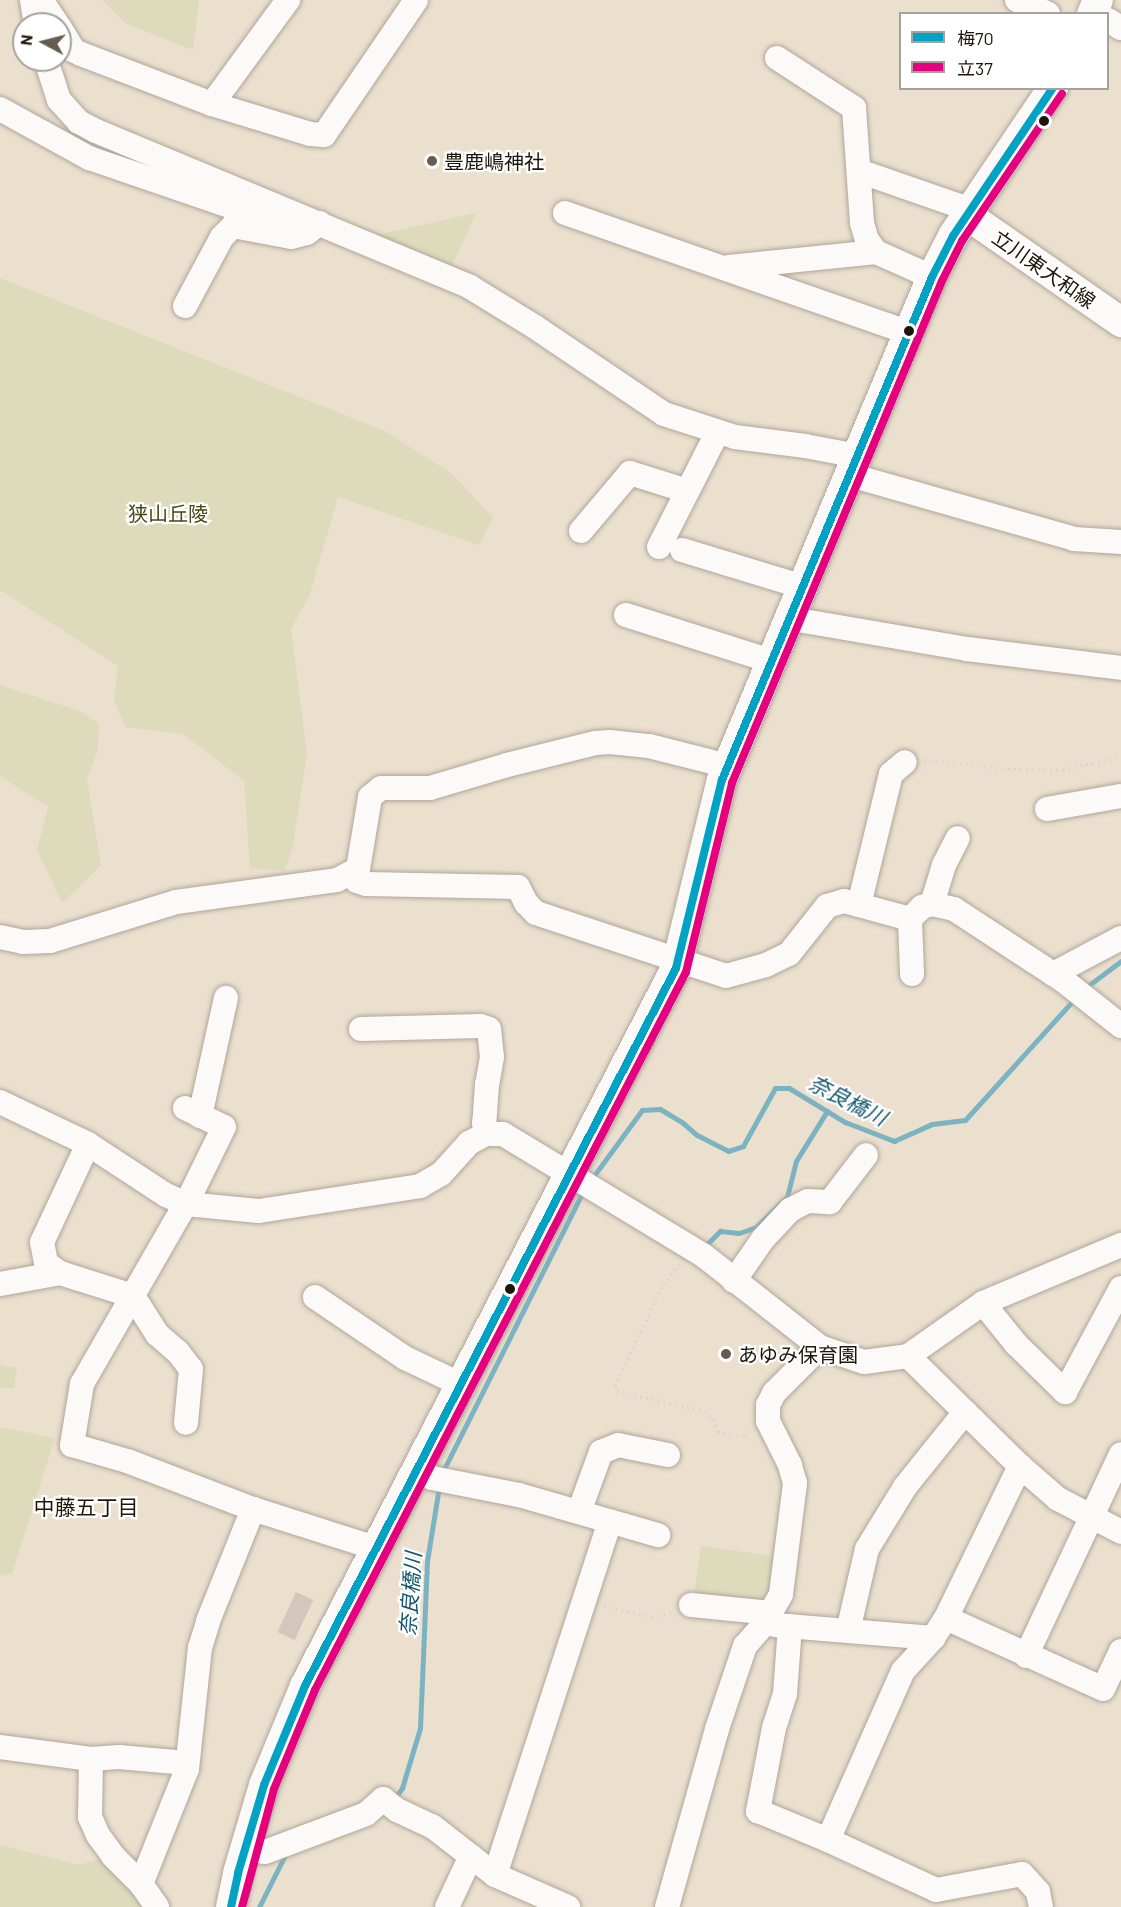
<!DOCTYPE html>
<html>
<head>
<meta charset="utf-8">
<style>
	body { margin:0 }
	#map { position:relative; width:1121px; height:1907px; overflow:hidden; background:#ebdfce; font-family:Barlow,"Noto Sans JP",sans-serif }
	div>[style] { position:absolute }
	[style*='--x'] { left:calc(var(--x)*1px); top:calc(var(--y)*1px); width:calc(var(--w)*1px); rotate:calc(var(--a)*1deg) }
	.green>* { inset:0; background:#dddbbc; transform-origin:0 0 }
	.stream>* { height:5px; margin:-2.5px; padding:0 2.5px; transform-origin:2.5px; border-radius:2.5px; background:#7cb3c2 }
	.building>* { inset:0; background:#d3c6bc; transform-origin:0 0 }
	.path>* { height:3px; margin-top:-1.5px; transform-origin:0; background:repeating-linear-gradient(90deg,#d8d5d0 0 1.5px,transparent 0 6px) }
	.roads { filter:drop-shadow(0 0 2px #b0a699) drop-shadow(0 0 2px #b0a699) }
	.minor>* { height:24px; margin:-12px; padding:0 12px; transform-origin:12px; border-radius:12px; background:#fcfaf8 }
	.major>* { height:30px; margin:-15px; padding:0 15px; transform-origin:15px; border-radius:15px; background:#fcfaf8 }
	.bus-1>* { height:8px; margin:-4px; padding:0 4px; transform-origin:4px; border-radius:4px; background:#02a2c4 }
	.bus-2>* { height:8px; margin:-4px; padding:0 4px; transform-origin:4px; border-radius:4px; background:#e5007d }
	.dots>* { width:16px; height:16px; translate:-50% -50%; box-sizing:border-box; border:3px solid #fff; border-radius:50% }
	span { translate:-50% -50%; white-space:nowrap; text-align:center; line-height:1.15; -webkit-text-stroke:4.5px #fff; paint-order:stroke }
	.poi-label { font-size:20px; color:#1e160a }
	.left { translate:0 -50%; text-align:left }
	.street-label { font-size:20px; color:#1e160a }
	.park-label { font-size:20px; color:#454814 }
	.water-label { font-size:21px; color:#12576c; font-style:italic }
	.neighbourhood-label { font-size:21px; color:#1e160a }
	.legend { position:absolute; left:899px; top:12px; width:210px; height:78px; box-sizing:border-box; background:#fff; border:2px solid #a5a29d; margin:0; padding:8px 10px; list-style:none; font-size:18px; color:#1e160a }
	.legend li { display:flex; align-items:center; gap:12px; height:30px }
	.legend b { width:30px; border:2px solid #a5a29d }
	.north { position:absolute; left:12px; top:12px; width:60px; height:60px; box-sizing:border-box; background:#fff; border:2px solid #a5a29d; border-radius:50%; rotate:277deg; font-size:16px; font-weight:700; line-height:24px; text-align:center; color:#1e160a }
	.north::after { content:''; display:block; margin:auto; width:21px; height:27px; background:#665c4f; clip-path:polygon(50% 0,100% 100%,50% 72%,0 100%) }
</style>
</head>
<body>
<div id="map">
	<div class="green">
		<div style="clip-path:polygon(102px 0,199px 0,193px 50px,125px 23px)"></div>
		<div style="clip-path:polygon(476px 213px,451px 268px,372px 236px)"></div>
		<div style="clip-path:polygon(0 278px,385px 431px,452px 474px,493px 517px,479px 545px,338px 497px,310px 594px,291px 629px,307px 754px,292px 850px,284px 871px,250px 868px,244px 781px,183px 734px,125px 727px,114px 700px,118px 666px,0 590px)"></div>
		<div style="clip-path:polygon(0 685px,80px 711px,99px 724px,98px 749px,87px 779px,101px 865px,62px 903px,37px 850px,48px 807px,0 776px)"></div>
		<div style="clip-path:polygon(0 1365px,17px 1368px,14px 1388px,0 1388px)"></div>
		<div style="clip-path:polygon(0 1427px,55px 1438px,12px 1574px,0 1576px)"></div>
		<div style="left:701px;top:1546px;width:84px;height:52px;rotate:8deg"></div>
		<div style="clip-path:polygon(0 1845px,78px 1865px,105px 1858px,147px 1907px,0 1907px)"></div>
	</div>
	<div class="stream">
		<div style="--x:1085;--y:988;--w:45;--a:-36.9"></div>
		<div style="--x:590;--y:1181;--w:88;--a:-53.8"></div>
		<div style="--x:642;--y:1110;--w:18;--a:-3"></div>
		<div style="--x:660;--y:1109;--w:27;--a:31"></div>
		<div style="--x:683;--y:1123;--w:18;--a:41"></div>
		<div style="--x:697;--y:1135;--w:35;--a:27"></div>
		<div style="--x:728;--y:1151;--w:16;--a:-18"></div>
		<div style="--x:743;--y:1146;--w:66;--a:-61.1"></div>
		<div style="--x:775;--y:1088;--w:14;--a:0"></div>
		<div style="--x:789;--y:1088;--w:66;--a:31.3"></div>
		<div style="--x:845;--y:1122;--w:53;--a:21.2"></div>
		<div style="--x:894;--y:1141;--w:42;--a:-24.1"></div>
		<div style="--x:932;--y:1124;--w:33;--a:-7"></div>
		<div style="--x:965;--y:1120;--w:166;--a:-47.9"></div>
		<div style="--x:704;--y:1247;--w:23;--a:-45"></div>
		<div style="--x:720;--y:1231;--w:19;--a:6"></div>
		<div style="--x:739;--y:1233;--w:18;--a:-19"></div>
		<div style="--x:756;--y:1227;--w:43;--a:-44.1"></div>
		<div style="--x:787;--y:1197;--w:37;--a:-76"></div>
		<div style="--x:796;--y:1161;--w:59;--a:-58.2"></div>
		<div style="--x:441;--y:1475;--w:318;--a:-63.4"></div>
		<div style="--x:394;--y:1799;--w:14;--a:-54"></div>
		<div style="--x:402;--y:1788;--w:63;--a:-73.3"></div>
		<div style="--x:420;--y:1728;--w:167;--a:-87.6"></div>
		<div style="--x:427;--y:1561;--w:75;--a:-80.8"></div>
		<div style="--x:259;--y:1907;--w:58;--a:-63.4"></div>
	</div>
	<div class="building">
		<div style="left:296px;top:1592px;width:19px;height:44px;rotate:25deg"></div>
	</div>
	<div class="path">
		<div style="--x:924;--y:760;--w:84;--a:6.1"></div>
		<div style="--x:1008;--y:769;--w:55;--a:1"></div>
		<div style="--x:1063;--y:770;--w:60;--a:-13.6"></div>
		<div style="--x:679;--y:1264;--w:29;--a:126"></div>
		<div style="--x:662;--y:1287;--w:109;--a:115.6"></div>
		<div style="--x:615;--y:1385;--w:6;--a:72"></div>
		<div style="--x:617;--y:1391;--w:90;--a:12.8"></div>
		<div style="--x:705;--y:1411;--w:11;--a:45"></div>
		<div style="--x:713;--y:1419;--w:14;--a:69"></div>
		<div style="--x:718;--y:1432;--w:27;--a:8"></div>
		<div style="--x:745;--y:1436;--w:6;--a:-18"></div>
		<div style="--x:604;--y:1606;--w:49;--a:12.9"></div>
		<div style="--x:652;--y:1617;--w:22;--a:-13"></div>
	</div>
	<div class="roads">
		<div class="minor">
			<div style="--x:32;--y:0;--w:24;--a:81"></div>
			<div style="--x:41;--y:0;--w:29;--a:56"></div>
			<div style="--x:1017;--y:0;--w:34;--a:24"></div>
			<div style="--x:1108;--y:20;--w:15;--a:32"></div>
			<div style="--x:60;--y:28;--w:26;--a:59"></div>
			<div style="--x:73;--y:50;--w:9;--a:27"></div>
			<div style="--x:81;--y:54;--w:140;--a:20.9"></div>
			<div style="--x:212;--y:104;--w:102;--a:17"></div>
			<div style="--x:310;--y:134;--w:14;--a:4"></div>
			<div style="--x:324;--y:135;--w:163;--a:-55.7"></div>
			<div style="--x:777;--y:58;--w:92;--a:33"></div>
			<div style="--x:854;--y:108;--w:115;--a:86"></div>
			<div style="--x:862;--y:223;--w:18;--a:74"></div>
			<div style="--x:867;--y:240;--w:15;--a:53"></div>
			<div style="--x:876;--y:252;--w:61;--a:24.1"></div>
			<div style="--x:46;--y:60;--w:42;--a:72"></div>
			<div style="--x:59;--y:100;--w:30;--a:48"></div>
			<div style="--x:79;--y:122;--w:19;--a:28"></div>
			<div style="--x:96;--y:131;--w:405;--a:22.6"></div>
			<div style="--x:470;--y:287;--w:76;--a:31.6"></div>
			<div style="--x:535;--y:327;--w:156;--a:34"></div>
			<div style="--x:664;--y:414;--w:75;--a:17.9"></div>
			<div style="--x:735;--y:437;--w:71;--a:7.3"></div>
			<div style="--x:805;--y:446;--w:54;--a:10.7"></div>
			<div style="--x:212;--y:104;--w:129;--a:-53.8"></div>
			<div style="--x:0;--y:109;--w:102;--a:28.8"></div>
			<div style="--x:89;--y:158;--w:182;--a:18.9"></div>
			<div style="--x:261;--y:217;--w:31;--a:-6"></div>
			<div style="--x:859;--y:171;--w:119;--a:19.2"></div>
			<div style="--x:565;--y:213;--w:364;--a:19.2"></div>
			<div style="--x:729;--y:267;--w:148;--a:-5.8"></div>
			<div style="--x:185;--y:306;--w:78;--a:-61.8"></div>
			<div style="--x:222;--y:237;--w:16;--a:-45"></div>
			<div style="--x:233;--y:226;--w:59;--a:10.7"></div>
			<div style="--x:291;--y:237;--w:16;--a:-14"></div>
			<div style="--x:307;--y:233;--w:16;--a:-40"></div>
			<div style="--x:850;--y:475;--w:233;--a:15.9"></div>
			<div style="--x:1074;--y:539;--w:47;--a:3.7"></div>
			<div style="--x:581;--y:531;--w:76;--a:-49.8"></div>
			<div style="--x:630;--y:473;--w:60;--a:17.5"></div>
			<div style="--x:659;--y:547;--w:128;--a:-63"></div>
			<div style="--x:682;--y:550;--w:127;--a:16.9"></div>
			<div style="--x:626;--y:615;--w:155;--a:17.6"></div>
			<div style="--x:792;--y:619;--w:178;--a:9.7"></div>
			<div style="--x:967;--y:649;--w:155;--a:7"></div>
			<div style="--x:1047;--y:809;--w:75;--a:-10"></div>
			<div style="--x:351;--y:873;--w:10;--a:53"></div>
			<div style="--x:357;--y:881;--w:9;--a:18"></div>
			<div style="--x:366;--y:884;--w:152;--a:1.1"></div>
			<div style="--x:518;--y:887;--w:18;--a:63"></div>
			<div style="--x:526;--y:903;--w:14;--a:45"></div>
			<div style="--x:536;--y:913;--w:200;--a:18.3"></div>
			<div style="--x:726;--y:976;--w:41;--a:-15.4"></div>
			<div style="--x:766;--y:965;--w:25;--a:-26"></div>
			<div style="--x:789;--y:954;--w:61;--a:-51.6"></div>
			<div style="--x:827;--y:906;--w:18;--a:-16"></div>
			<div style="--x:844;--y:901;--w:68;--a:15.3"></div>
			<div style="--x:910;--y:919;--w:17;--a:-45"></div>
			<div style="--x:922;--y:907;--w:10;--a:-17"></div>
			<div style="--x:932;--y:904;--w:23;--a:13"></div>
			<div style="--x:954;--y:909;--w:131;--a:33.2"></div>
			<div style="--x:1064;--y:981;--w:73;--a:38.3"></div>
			<div style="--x:932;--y:904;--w:41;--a:-72.9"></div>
			<div style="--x:944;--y:865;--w:30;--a:-63"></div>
			<div style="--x:859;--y:905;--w:135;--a:-76.3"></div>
			<div style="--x:891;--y:774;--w:18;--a:-41"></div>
			<div style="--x:910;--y:919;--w:55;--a:87.9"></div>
			<div style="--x:0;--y:937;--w:24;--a:12"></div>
			<div style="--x:23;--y:942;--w:27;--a:-2"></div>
			<div style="--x:50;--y:941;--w:132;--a:-17.2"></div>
			<div style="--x:176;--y:902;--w:162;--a:-7.8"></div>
			<div style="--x:337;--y:880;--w:24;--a:-28"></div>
			<div style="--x:358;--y:869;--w:73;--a:-80.5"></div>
			<div style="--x:370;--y:797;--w:14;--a:-39"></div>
			<div style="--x:381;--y:788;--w:49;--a:0"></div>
			<div style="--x:430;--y:788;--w:80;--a:-16.6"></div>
			<div style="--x:507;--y:765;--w:91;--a:-14"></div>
			<div style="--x:595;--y:743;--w:15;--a:-4"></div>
			<div style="--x:610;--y:742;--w:39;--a:6"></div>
			<div style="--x:649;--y:746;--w:81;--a:14.2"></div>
			<div style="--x:1053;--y:974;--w:77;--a:-27.9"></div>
			<div style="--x:361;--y:1029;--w:119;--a:-1.4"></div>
			<div style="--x:480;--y:1026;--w:9;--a:18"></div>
			<div style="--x:489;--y:1029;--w:28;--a:84"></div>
			<div style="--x:492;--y:1057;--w:27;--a:100"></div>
			<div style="--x:487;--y:1084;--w:39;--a:94"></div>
			<div style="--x:484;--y:1123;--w:11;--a:80"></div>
			<div style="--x:0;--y:1102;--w:98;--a:25.5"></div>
			<div style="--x:88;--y:1144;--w:93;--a:33.2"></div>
			<div style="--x:166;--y:1195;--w:22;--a:24"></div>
			<div style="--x:186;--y:1204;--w:73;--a:5.5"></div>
			<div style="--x:259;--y:1211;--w:163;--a:-8.8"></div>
			<div style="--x:420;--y:1186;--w:24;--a:-30"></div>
			<div style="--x:441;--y:1174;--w:42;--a:-47.9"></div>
			<div style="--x:469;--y:1143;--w:19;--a:-28"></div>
			<div style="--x:486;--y:1134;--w:17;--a:0"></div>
			<div style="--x:503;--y:1134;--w:234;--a:31.2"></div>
			<div style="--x:703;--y:1255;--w:149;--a:38.2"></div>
			<div style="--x:820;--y:1347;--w:46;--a:18.8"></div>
			<div style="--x:864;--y:1362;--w:44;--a:-7.8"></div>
			<div style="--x:908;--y:1356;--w:92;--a:-35.2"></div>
			<div style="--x:983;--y:1303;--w:53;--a:51.2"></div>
			<div style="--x:1016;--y:1344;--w:69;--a:44.4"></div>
			<div style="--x:1065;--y:1392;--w:118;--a:-61.7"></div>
			<div style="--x:185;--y:1108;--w:43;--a:26"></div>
			<div style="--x:224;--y:1127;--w:77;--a:116.2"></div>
			<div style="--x:190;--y:1196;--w:217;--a:119.9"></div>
			<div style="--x:82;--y:1384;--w:62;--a:99.3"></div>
			<div style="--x:72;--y:1445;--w:60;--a:16.3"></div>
			<div style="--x:130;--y:1462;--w:132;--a:20.9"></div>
			<div style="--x:253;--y:1509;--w:128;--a:17.7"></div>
			<div style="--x:200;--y:1116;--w:121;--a:-77.6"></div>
			<div style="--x:88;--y:1144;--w:108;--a:115.1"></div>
			<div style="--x:42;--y:1242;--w:21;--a:79"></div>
			<div style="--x:46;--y:1263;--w:17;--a:36"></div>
			<div style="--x:60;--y:1273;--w:77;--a:17.5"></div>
			<div style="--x:133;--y:1296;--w:45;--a:57.7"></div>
			<div style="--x:157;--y:1334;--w:28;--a:41"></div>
			<div style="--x:178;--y:1352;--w:21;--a:53"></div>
			<div style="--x:191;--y:1369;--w:54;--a:95.3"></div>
			<div style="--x:734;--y:1281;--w:51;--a:-55.4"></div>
			<div style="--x:763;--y:1239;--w:40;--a:-47"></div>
			<div style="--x:790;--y:1210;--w:20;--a:-27"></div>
			<div style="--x:808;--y:1201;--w:22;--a:3"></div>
			<div style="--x:830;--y:1202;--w:59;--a:-52.5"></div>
			<div style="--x:0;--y:1284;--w:61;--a:-10.4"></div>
			<div style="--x:315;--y:1297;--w:109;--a:34.1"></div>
			<div style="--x:405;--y:1358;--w:61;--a:25.3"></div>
			<div style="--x:983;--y:1303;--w:150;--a:-22.8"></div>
			<div style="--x:908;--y:1356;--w:157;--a:44.5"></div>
			<div style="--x:1020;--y:1466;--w:50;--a:41"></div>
			<div style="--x:1058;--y:1499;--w:71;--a:27.6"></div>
			<div style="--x:416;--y:1469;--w:18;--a:29"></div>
			<div style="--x:432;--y:1478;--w:89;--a:11.1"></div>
			<div style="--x:519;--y:1495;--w:145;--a:16.1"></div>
			<div style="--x:579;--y:1512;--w:64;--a:-69.9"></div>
			<div style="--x:601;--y:1452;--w:18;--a:-22"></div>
			<div style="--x:618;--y:1445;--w:51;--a:11.3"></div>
			<div style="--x:691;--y:1605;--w:80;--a:5.7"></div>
			<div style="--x:946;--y:1618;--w:172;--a:24.3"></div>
			<div style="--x:1103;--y:1689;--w:42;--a:-64.7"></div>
			<div style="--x:775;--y:1625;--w:159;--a:4.7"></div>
			<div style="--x:790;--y:1626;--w:68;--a:94.2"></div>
			<div style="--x:785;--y:1694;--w:36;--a:108"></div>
			<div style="--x:774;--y:1728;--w:85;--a:100.9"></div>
			<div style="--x:758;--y:1811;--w:76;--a:22.5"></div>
			<div style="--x:828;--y:1840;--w:119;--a:24.8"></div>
			<div style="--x:936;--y:1890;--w:87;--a:-10.5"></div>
			<div style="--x:1022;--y:1874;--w:24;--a:48"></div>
			<div style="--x:1038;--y:1892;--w:15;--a:79"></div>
			<div style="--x:848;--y:1631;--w:84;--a:-77"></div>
			<div style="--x:867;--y:1549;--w:73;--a:-58.5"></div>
			<div style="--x:905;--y:1487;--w:96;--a:-51.3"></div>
			<div style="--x:1026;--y:1656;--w:223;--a:-64.8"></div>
			<div style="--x:0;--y:1747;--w:92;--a:7.5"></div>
			<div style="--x:91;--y:1759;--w:28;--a:-4"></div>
			<div style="--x:119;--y:1757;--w:68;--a:5"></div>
			<div style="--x:91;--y:1759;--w:58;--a:91"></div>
			<div style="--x:90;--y:1817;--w:20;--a:66"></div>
			<div style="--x:98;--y:1835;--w:26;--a:54"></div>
			<div style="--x:113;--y:1856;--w:40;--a:45"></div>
			<div style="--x:141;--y:1884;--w:28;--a:55"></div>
			<div style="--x:828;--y:1840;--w:185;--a:-66.1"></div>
			<div style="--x:903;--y:1671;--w:45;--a:-47.7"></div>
			<div style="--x:933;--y:1638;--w:24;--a:-57"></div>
			<div style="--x:946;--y:1618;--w:169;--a:-64"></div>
			<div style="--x:244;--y:1850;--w:21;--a:5"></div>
			<div style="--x:265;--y:1852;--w:108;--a:-20.6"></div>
			<div style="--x:366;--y:1814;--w:23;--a:-41"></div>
			<div style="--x:383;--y:1799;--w:18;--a:38"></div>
			<div style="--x:397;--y:1810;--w:38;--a:25"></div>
			<div style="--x:432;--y:1826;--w:80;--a:37.9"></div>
			<div style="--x:495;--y:1875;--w:80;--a:23.7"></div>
			<div style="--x:495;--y:1875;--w:372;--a:-72"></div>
			<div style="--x:141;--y:1884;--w:124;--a:-68.2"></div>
			<div style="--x:187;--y:1769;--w:122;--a:-83.9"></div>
			<div style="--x:200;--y:1648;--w:28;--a:-73"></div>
			<div style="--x:208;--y:1621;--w:121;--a:-68.1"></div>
			<div style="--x:447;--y:1907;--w:56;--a:-64.8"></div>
			<div style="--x:667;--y:1907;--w:185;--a:-74.3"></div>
			<div style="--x:717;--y:1729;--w:88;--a:-71.4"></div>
			<div style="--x:745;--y:1646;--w:29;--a:-49"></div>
			<div style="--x:764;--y:1624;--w:34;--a:-60"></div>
			<div style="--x:781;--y:1594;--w:112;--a:-82.8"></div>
			<div style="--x:795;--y:1483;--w:19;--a:-106"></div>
			<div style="--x:790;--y:1465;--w:49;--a:-116.6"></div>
			<div style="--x:768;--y:1421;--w:16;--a:-90"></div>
			<div style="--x:768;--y:1405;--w:13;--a:-63"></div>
			<div style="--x:774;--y:1393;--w:65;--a:-45"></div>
		</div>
		<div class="major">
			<div style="--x:1092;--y:14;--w:15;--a:-67"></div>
			<div style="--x:967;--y:215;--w:188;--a:34.8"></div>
			<div style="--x:231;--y:1907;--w:35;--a:-78"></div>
			<div style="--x:238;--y:1873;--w:92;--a:-73.5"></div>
			<div style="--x:264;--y:1785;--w:107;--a:-67.5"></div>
			<div style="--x:305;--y:1686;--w:808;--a:-62.67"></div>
			<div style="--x:676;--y:968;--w:194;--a:-76.3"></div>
			<div style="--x:722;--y:780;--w:545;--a:-67.34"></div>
			<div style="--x:932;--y:277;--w:46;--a:-62.9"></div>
			<div style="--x:953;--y:236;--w:179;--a:-56"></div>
		</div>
	</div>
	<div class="bus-1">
		<div style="--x:231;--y:1907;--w:35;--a:-78"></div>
		<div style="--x:238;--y:1873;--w:92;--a:-73.5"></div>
		<div style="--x:264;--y:1785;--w:107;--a:-67.5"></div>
		<div style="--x:305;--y:1686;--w:808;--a:-62.67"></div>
		<div style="--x:676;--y:968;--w:194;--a:-76.3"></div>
		<div style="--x:722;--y:780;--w:545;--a:-67.34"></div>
		<div style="--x:932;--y:277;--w:46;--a:-62.9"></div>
		<div style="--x:953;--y:236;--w:179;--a:-56"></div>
	</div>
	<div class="bus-2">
		<div style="--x:242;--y:1907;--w:122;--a:-74.8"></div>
		<div style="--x:274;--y:1789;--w:107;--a:-67.5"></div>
		<div style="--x:315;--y:1690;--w:808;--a:-62.67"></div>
		<div style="--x:686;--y:972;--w:195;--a:-76.3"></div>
		<div style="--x:732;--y:783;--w:544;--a:-67.3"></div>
		<div style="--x:942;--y:281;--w:45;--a:-63.4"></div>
		<div style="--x:962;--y:241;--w:178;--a:-55.8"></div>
	</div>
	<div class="dots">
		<div style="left:1044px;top:121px;background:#1e160a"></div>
		<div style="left:432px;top:161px;background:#665c4f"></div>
		<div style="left:909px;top:331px;background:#1e160a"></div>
		<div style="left:510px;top:1289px;background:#1e160a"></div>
		<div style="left:726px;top:1354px;background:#665c4f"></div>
	</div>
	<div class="poi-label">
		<span class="left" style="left:444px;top:161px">豊鹿嶋神社</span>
		<span class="left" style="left:738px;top:1354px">あゆみ保育園</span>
	</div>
	<div class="street-label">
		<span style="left:1044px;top:269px;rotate:35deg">立川東大和線</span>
	</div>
	<div class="park-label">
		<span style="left:168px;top:513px">狭山丘陵</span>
	</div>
	<div class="water-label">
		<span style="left:848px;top:1100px;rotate:27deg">奈良橋川</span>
		<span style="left:410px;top:1594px;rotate:-86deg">奈良橋川</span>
	</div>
	<div class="neighbourhood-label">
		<span style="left:86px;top:1507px">中藤五丁目</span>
	</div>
	<ul class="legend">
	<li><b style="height:8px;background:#02a2c4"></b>梅70</li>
	<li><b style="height:8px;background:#e5007d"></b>立37</li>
	</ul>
	<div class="north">N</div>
</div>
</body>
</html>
